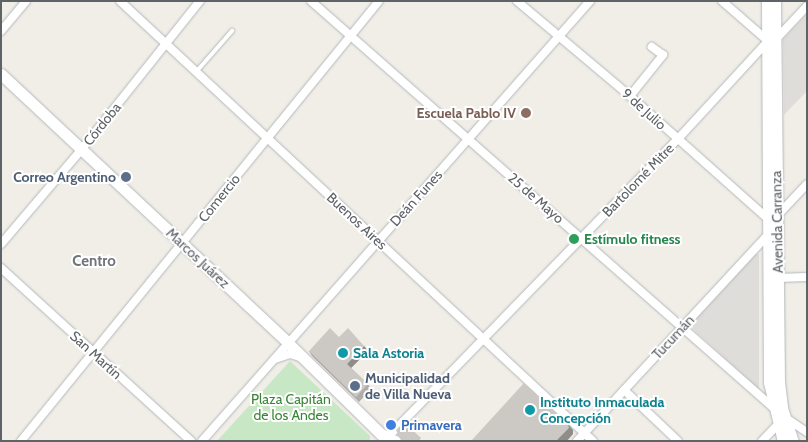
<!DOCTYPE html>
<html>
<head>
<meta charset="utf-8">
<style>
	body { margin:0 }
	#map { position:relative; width:808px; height:442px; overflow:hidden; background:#f0eee7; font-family:Cabin,sans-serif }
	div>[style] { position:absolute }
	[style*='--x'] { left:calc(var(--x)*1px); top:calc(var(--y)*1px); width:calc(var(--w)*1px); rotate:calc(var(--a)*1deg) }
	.industrial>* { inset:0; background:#dfddd9 }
	.green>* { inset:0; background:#c7e7c5 }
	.roads { filter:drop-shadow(0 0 1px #b4b8bb) drop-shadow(0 0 1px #b4b8bb) }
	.lane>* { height:4px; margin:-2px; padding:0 2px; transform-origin:2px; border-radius:2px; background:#fff }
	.street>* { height:8px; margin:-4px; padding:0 4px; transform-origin:4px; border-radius:4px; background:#fff }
	.secondary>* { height:11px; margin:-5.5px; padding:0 5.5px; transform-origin:5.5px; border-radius:5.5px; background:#fff }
	.wall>* { inset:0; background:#afada9 }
	.shaded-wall>* { inset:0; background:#8f8d89 }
	.building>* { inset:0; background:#ccc9c4 }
	.dots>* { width:14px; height:14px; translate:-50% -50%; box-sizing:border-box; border:2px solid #fff; border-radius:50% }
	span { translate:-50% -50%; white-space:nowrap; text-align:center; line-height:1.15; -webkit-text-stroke:4px #fff; paint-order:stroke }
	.street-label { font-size:14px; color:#5e6367 }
	.education-label { font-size:14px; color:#785e54; font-weight:700 }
	.right { translate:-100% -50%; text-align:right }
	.service-label { font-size:14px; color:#4e5e75; font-weight:700 }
	.left { translate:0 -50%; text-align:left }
	.leisure-label { font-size:14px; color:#27864d; font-weight:700 }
	.culture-label { font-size:14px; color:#0d838f; font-weight:700 }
	.park-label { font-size:14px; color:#3a8537 }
	.shop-label { font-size:14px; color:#366cbe; font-weight:700 }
	.neighbourhood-label { font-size:15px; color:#6f7579; font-weight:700 }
	.frame { position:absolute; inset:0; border:2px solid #5e6367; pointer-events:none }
</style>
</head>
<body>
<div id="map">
	<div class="industrial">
		<div style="clip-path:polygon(807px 14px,807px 91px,784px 115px,783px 39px)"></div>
		<div style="clip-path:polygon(755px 254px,759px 254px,759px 389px,693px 329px,692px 323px)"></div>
	</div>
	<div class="green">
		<div style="clip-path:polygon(290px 361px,370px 436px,370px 441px,217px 441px)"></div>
	</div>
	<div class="roads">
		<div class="lane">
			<div style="--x:196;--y:72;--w:55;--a:-48.7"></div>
		</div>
		<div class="street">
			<div style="--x:120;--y:1;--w:646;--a:42.93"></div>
			<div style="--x:311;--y:1;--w:618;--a:41.33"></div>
			<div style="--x:517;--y:1;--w:148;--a:40.1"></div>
			<div style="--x:630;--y:96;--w:185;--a:41.7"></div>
			<div style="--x:722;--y:1;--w:61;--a:41"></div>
			<div style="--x:1;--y:31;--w:39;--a:-50"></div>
			<div style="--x:630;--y:96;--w:53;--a:-51.2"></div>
			<div style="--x:663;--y:55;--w:14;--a:-144"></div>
			<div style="--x:776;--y:217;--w:45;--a:-46.8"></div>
			<div style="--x:1;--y:244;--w:123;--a:-49.6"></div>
			<div style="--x:81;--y:150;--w:191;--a:-51.4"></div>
			<div style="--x:1;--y:268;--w:257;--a:42.3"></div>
			<div style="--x:777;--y:278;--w:30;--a:-2"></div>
			<div style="--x:275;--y:359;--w:16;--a:-18"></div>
			<div style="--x:290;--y:354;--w:10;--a:17"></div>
			<div style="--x:624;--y:390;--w:74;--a:43.4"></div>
			<div style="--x:786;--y:418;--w:25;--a:34"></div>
			<div style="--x:386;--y:439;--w:417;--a:-45.8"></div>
			<div style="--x:677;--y:140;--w:134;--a:-47.4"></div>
			<div style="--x:768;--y:41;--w:8;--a:-14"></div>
			<div style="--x:776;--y:39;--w:45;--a:-46.8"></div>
			<div style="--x:21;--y:441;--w:567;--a:-50.87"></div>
			<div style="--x:202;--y:441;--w:587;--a:-48.59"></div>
			<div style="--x:577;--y:441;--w:282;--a:-47.2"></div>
			<div style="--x:762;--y:441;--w:28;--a:-46"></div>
		</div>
		<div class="secondary">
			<div style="--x:767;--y:1;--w:381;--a:89.7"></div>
			<div style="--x:769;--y:382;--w:61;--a:76.7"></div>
			<div style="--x:775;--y:1;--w:381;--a:89.4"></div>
			<div style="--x:779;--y:382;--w:26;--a:83"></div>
			<div style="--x:782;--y:408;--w:35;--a:72"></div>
			<div style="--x:1;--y:74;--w:393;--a:43.1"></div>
			<div style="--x:288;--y:343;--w:130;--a:44.4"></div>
			<div style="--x:381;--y:434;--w:16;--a:27"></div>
		</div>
	</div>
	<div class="wall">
		<div style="clip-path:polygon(364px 346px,368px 351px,351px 368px,368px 384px,371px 389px,359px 402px,312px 356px,309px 351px)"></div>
	</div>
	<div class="shaded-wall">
		<div style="clip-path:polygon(364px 346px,368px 351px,350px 369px,347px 364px)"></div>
		<div style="clip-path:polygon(568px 424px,573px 430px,573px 434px,567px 441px,556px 441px)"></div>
	</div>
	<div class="building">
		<div style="clip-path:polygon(330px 328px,339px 337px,348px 328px,364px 346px,347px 364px,368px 384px,356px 397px,309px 351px)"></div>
		<div style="clip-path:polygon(524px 383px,568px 424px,569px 428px,556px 441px,471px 441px)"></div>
		<div style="clip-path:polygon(404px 422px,421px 438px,419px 441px,402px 441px,399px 437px,396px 430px)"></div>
	</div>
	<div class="dots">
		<div style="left:526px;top:113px;background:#8d6e63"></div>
		<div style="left:126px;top:177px;background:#5c6f8a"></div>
		<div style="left:574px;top:239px;background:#2e9e5b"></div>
		<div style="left:343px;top:353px;background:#0f9aa8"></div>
		<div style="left:355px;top:386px;background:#5c6f8a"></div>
		<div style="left:530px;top:410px;background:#0f9aa8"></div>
		<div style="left:391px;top:425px;background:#3f7fe0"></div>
	</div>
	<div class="street-label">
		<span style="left:644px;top:109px;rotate:42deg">9 de Julio</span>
		<span style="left:102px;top:124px;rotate:-51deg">Córdoba</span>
		<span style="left:638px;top:180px;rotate:-46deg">Bartolomé Mitre</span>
		<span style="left:219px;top:198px;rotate:-51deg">Comercio</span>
		<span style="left:416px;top:198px;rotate:-48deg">Deán Funes</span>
		<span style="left:536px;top:198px;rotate:41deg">25 de Mayo</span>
		<span style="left:357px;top:221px;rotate:43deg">Buenos Aires</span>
		<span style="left:777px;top:222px;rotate:-91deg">Avenida Carranza</span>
		<span style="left:198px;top:258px;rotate:43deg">Marcos Juárez</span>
		<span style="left:673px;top:337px;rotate:-47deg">Tucumán</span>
		<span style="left:96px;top:355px;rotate:42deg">San Martín</span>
	</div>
	<div class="education-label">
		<span class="right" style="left:516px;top:113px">Escuela Pablo IV</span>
	</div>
	<div class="service-label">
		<span class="right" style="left:116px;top:177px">Correo Argentino</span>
		<span class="left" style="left:365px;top:386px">Municipalidad<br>de Villa Nueva</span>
	</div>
	<div class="leisure-label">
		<span class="left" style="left:584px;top:239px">Estímulo fitness</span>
	</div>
	<div class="culture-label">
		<span class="left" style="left:353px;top:353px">Sala Astoria</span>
		<span class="left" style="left:540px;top:410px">Instituto Inmaculada<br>Concepción</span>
	</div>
	<div class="park-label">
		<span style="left:291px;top:407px">Plaza Capitán<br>de los Andes</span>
	</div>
	<div class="shop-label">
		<span class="left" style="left:401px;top:425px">Primavera</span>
	</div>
	<div class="neighbourhood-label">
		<span style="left:94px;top:262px">Centro</span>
	</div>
	<div class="frame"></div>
</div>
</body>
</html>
